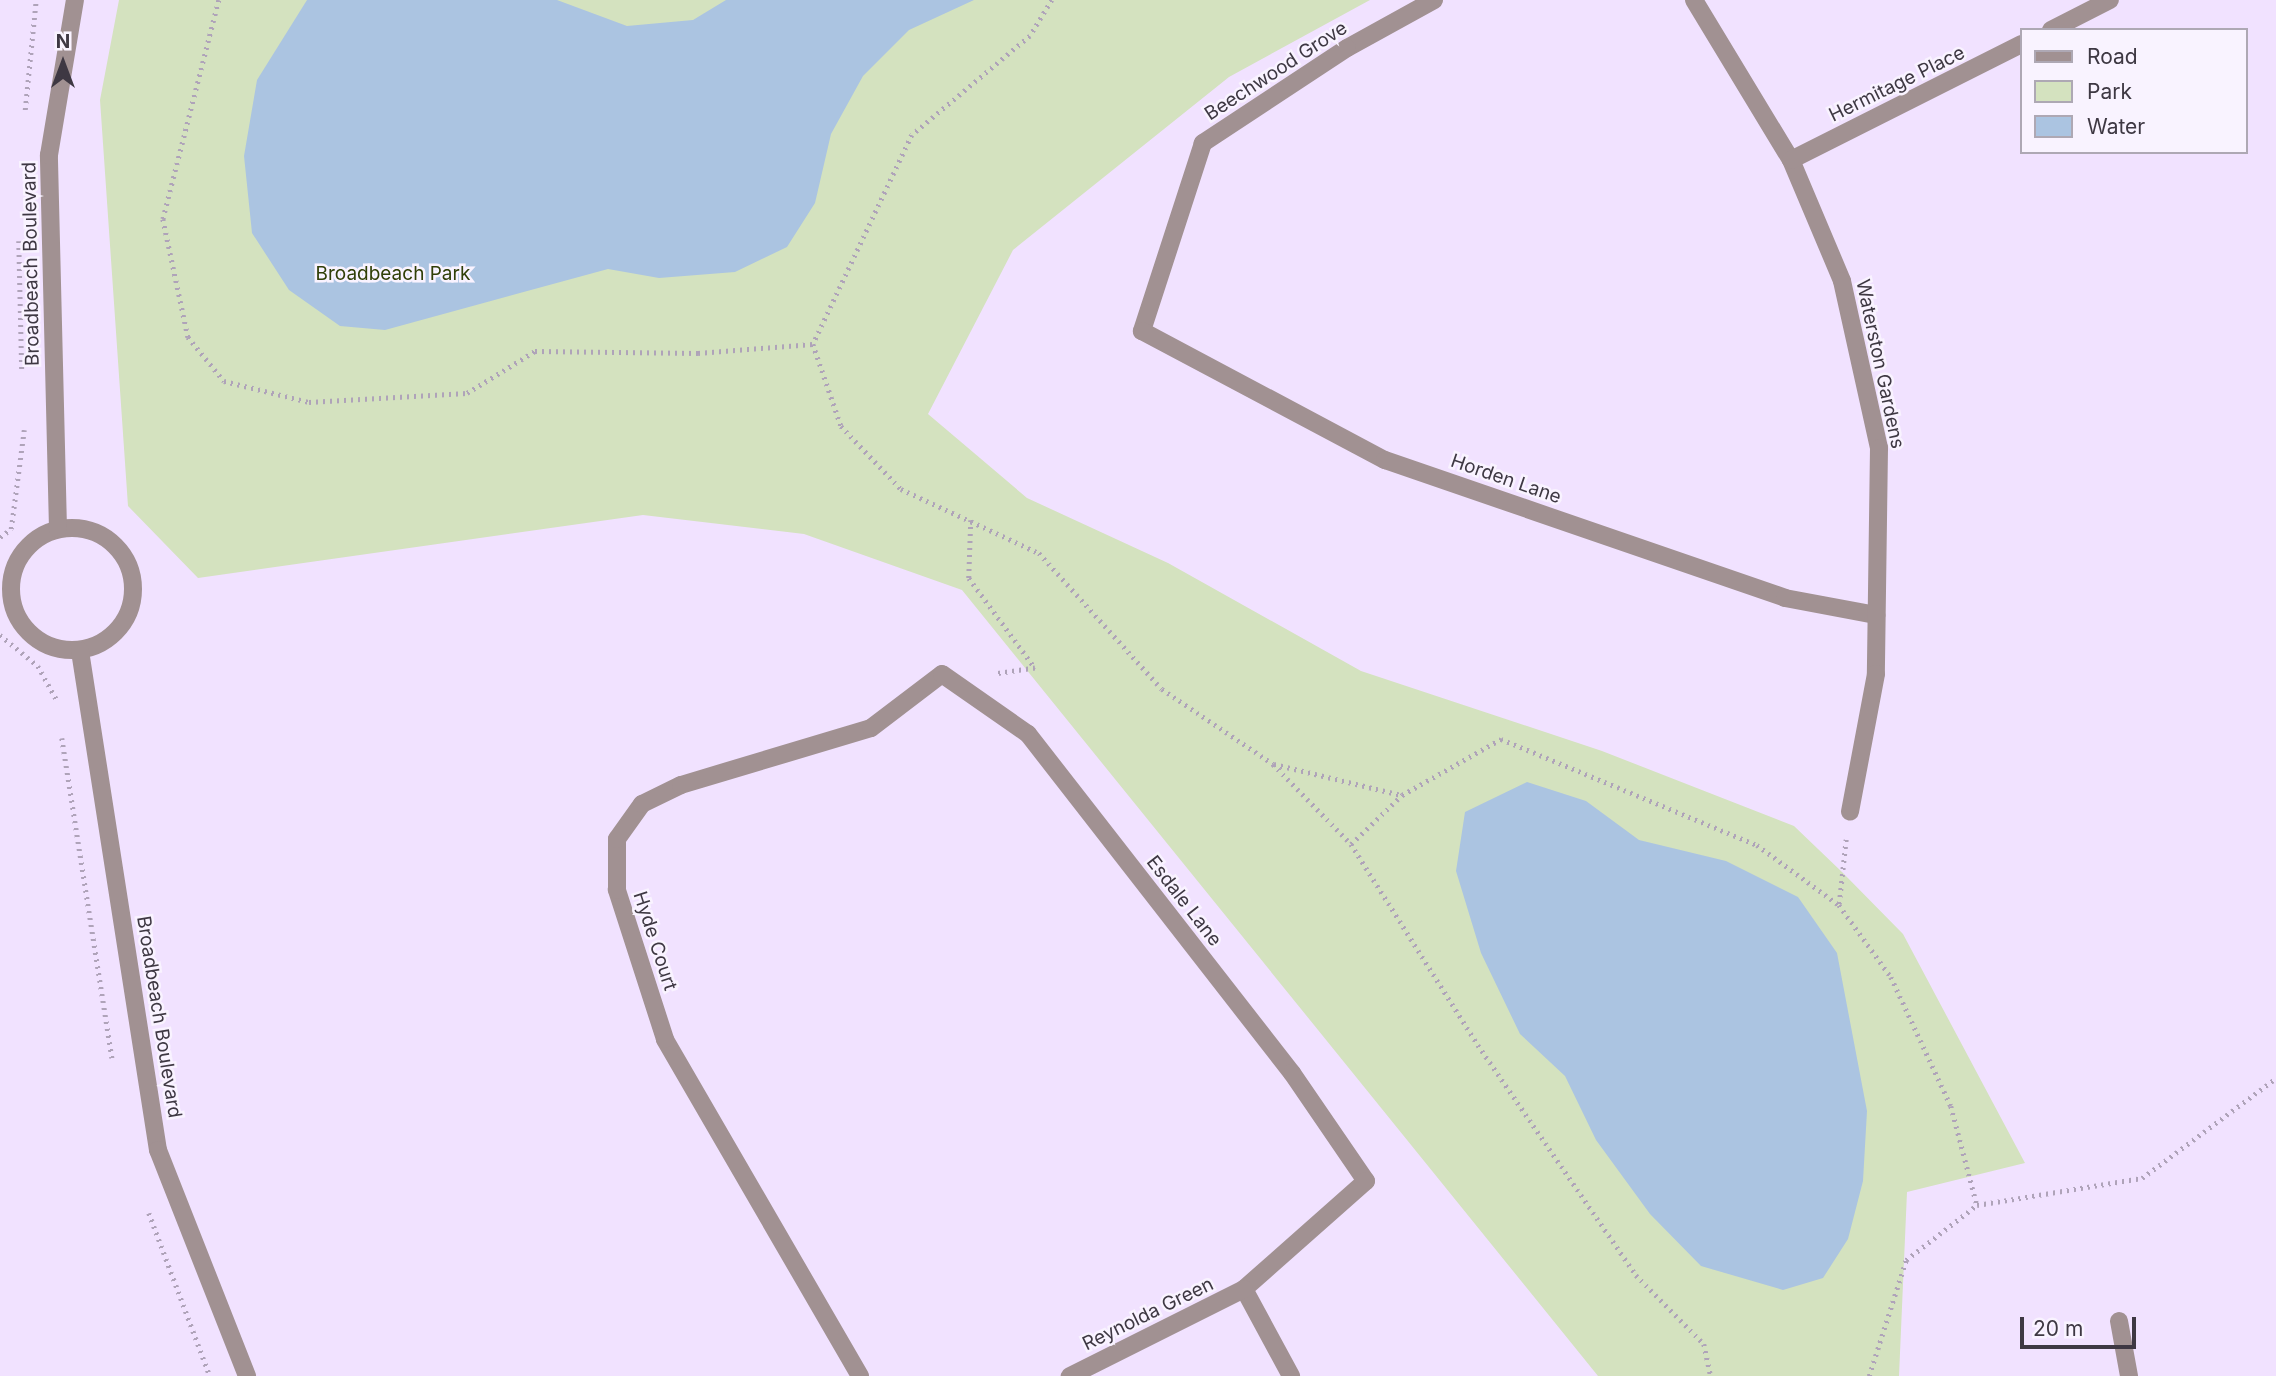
<!DOCTYPE html>
<html>
<head>
<meta charset="utf-8">
<style>
	body { margin:0 }
	#map { position:relative; width:2276px; height:1376px; overflow:hidden; background:#f1e2ff; font-family:Inter,sans-serif }
	div>[style] { position:absolute }
	[style*='--x'] { left:calc(var(--x)*1px); top:calc(var(--y)*1px); width:calc(var(--w)*1px); rotate:calc(var(--a)*1deg) }
	.green>* { inset:0; background:#d4e2bf }
	.water>* { inset:0; background:#abc4e1 }
	.path>* { height:4.5px; margin-top:-2.25px; transform-origin:0; background:repeating-linear-gradient(90deg,#afa3b9 0 2px,transparent 0 7px) }
	.minor>* { height:18px; margin:-9px; padding:0 9px; transform-origin:9px; border-radius:9px; background:#a19192 }
	.minor>.ring { margin:-9px; padding:0; box-sizing:content-box; background:none; border:18px solid #a19192; border-radius:50% }
	span { translate:-50% -50%; white-space:nowrap; text-align:center; line-height:1.15; -webkit-text-stroke:5px #f9f3ff; paint-order:stroke }
	.street-label { font-size:19px; color:#3e3843 }
	.park-label { font-size:19px; color:#303f07 }
	.legend { position:absolute; left:2020px; top:28px; width:228px; height:126px; box-sizing:border-box; background:#f9f3ff; border:2px solid #aea8b4; margin:0; padding:9px 12px; list-style:none; font-size:21px; color:#3e3843 }
	.legend li { display:flex; align-items:center; gap:14px; height:35px }
	.legend b { width:35px; border:2px solid #aea8b4 }
	.north { position:absolute; left:28px; top:28px; width:70px; height:70px; -webkit-text-stroke:5px #f9f3ff; paint-order:stroke; rotate:0deg; font-size:19px; font-weight:700; line-height:28px; text-align:center; color:#3e3843 }
	.north::after { content:''; display:block; margin:auto; width:24px; height:32px; background:#3e3843; clip-path:polygon(50% 0,100% 100%,50% 72%,0 100%) }
	.scale { position:absolute; left:2020px; top:1317px; width:116px; height:32px; box-sizing:border-box; border:4px solid #3e3843; border-top:0; padding-left:9px; font-size:21px; line-height:24px; white-space:nowrap; color:#3e3843; -webkit-text-stroke:5px #f9f3ff; paint-order:stroke }
</style>
</head>
<body>
<div id="map">
	<div class="green">
		<div style="clip-path:polygon(119px 0,1370px 0,1229px 77px,1013px 250px,928px 414px,1027px 498px,1168px 563px,1361px 671px,1602px 751px,1794px 826px,1842px 872px,1903px 934px,2025px 1163px,1907px 1192px,1899px 1376px,1598px 1376px,962px 590px,804px 534px,643px 515px,198px 578px,128px 506px,100px 100px)"></div>
	</div>
	<div class="water">
		<div style="clip-path:polygon(307px 0,557px 0,627px 26px,693px 20px,726px 0,974px 0,909px 30px,863px 76px,831px 134px,815px 203px,787px 247px,735px 272px,659px 278px,608px 269px,385px 330px,340px 326px,289px 290px,252px 233px,244px 156px,257px 80px)"></div>
		<div style="clip-path:polygon(1527px 782px,1586px 801px,1639px 840px,1726px 861px,1798px 897px,1837px 953px,1867px 1111px,1863px 1181px,1848px 1239px,1823px 1278px,1783px 1290px,1701px 1266px,1650px 1214px,1596px 1140px,1565px 1076px,1520px 1034px,1481px 953px,1456px 871px,1465px 812px)"></div>
	</div>
	<div class="path">
		<div style="--x:219;--y:0;--w:226;--a:104.3"></div>
		<div style="--x:163;--y:219;--w:121;--a:78"></div>
		<div style="--x:188;--y:337;--w:57;--a:50.7"></div>
		<div style="--x:224;--y:381;--w:88;--a:13.9"></div>
		<div style="--x:309;--y:402;--w:158;--a:-3.3"></div>
		<div style="--x:467;--y:393;--w:80;--a:-31.7"></div>
		<div style="--x:535;--y:351;--w:163;--a:0.7"></div>
		<div style="--x:698;--y:353;--w:115;--a:-4.5"></div>
		<div style="--x:1052;--y:0;--w:42;--a:121.4"></div>
		<div style="--x:1030;--y:36;--w:154;--a:140"></div>
		<div style="--x:912;--y:135;--w:231;--a:115.3"></div>
		<div style="--x:813;--y:344;--w:87;--a:71.1"></div>
		<div style="--x:841;--y:426;--w:87;--a:46.4"></div>
		<div style="--x:901;--y:489;--w:152;--a:24.9"></div>
		<div style="--x:1039;--y:553;--w:183;--a:47.9"></div>
		<div style="--x:1162;--y:689;--w:134;--a:34"></div>
		<div style="--x:1273;--y:764;--w:112;--a:45.7"></div>
		<div style="--x:1351;--y:844;--w:238;--a:57.7"></div>
		<div style="--x:1478;--y:1045;--w:279;--a:55.5"></div>
		<div style="--x:1636;--y:1275;--w:97;--a:45.4"></div>
		<div style="--x:1704;--y:1344;--w:33;--a:78"></div>
		<div style="--x:25;--y:110;--w:111;--a:-84.3"></div>
		<div style="--x:19;--y:241;--w:128;--a:88.7"></div>
		<div style="--x:971;--y:520;--w:58;--a:92"></div>
		<div style="--x:969;--y:578;--w:112;--a:53.7"></div>
		<div style="--x:1035;--y:668;--w:41;--a:171.7"></div>
		<div style="--x:0;--y:537;--w:14;--a:-36"></div>
		<div style="--x:11;--y:529;--w:100;--a:-82.5"></div>
		<div style="--x:0;--y:635;--w:49;--a:39.2"></div>
		<div style="--x:38;--y:666;--w:41;--a:60.9"></div>
		<div style="--x:62;--y:738;--w:324;--a:81.1"></div>
		<div style="--x:1274;--y:764;--w:131;--a:13.7"></div>
		<div style="--x:1351;--y:844;--w:71;--a:-43.9"></div>
		<div style="--x:1402;--y:795;--w:114;--a:-29.5"></div>
		<div style="--x:1501;--y:739;--w:277;--a:22.5"></div>
		<div style="--x:1757;--y:845;--w:102;--a:36.2"></div>
		<div style="--x:1839;--y:905;--w:89;--a:54.2"></div>
		<div style="--x:1891;--y:977;--w:142;--a:65.1"></div>
		<div style="--x:1951;--y:1106;--w:102;--a:75.3"></div>
		<div style="--x:1839;--y:904;--w:65;--a:-83.9"></div>
		<div style="--x:149;--y:1213;--w:174;--a:69.5"></div>
		<div style="--x:1869;--y:1376;--w:122;--a:-72.3"></div>
		<div style="--x:1906;--y:1260;--w:90;--a:-37.8"></div>
		<div style="--x:1977;--y:1205;--w:167;--a:-9.3"></div>
		<div style="--x:2142;--y:1178;--w:167;--a:-36.7"></div>
	</div>
	<div class="minor">
		<div style="--x:1434;--y:0;--w:99;--a:151.1"></div>
		<div style="--x:1347;--y:48;--w:173;--a:146.6"></div>
		<div style="--x:1203;--y:143;--w:198;--a:108"></div>
		<div style="--x:1142;--y:331;--w:275;--a:28"></div>
		<div style="--x:1385;--y:460;--w:423;--a:19"></div>
		<div style="--x:1785;--y:598;--w:93;--a:10.6"></div>
		<div style="--x:1694;--y:0;--w:187;--a:58.8"></div>
		<div style="--x:1791;--y:160;--w:131;--a:67.1"></div>
		<div style="--x:1842;--y:281;--w:171;--a:77.5"></div>
		<div style="--x:1879;--y:448;--w:226;--a:90.8"></div>
		<div style="--x:1876;--y:674;--w:140;--a:100.7"></div>
		<div style="--x:2051;--y:30;--w:66;--a:-27"></div>
		<div style="--x:1791;--y:160;--w:258;--a:-26.7"></div>
		<div class="ring" style="left:11px;top:528px;width:104px;height:104px"></div>
		<div style="--x:58;--y:529;--w:374;--a:-91.4"></div>
		<div style="--x:49;--y:155;--w:157;--a:-80.5"></div>
		<div style="--x:80;--y:651;--w:505;--a:81.12"></div>
		<div style="--x:158;--y:1150;--w:243;--a:68.5"></div>
		<div style="--x:1244;--y:1289;--w:99;--a:61.6"></div>
		<div style="--x:2119;--y:1321;--w:56;--a:79.7"></div>
		<div style="--x:860;--y:1376;--w:389;--a:-120.1"></div>
		<div style="--x:665;--y:1039;--w:157;--a:-107.9"></div>
		<div style="--x:617;--y:890;--w:51;--a:-90"></div>
		<div style="--x:617;--y:839;--w:43;--a:-54.5"></div>
		<div style="--x:642;--y:804;--w:43;--a:-26"></div>
		<div style="--x:681;--y:785;--w:198;--a:-16.7"></div>
		<div style="--x:871;--y:728;--w:89;--a:-37.3"></div>
		<div style="--x:942;--y:674;--w:105;--a:34.9"></div>
		<div style="--x:1028;--y:734;--w:430;--a:52.1"></div>
		<div style="--x:1292;--y:1073;--w:131;--a:55.6"></div>
		<div style="--x:1366;--y:1181;--w:163;--a:138.5"></div>
		<div style="--x:1244;--y:1289;--w:195;--a:153.4"></div>
	</div>
	<div class="street-label">
		<span style="left:1276px;top:71px;rotate:-33deg">Beechwood Grove</span>
		<span style="left:1897px;top:84px;rotate:-26deg">Hermitage Place</span>
		<span style="left:31px;top:264px;rotate:-91deg">Broadbeach Boulevard</span>
		<span style="left:1880px;top:364px;rotate:78deg">Waterston Gardens</span>
		<span style="left:1506px;top:479px;rotate:19deg">Horden Lane</span>
		<span style="left:1184px;top:901px;rotate:52deg">Esdale Lane</span>
		<span style="left:655px;top:941px;rotate:72deg">Hyde Court</span>
		<span style="left:159px;top:1017px;rotate:81deg">Broadbeach Boulevard</span>
		<span style="left:1148px;top:1314px;rotate:-26deg">Reynolda Green</span>
	</div>
	<div class="park-label">
		<span style="left:393px;top:274px">Broadbeach Park</span>
	</div>
	<ul class="legend">
	<li><b style="height:9px;background:#a19192"></b>Road</li>
	<li><b style="height:19px;background:#d4e2bf"></b>Park</li>
	<li><b style="height:19px;background:#abc4e1"></b>Water</li>
	</ul>
	<div class="north">N</div>
	<div class="scale">20 m</div>
</div>
</body>
</html>
